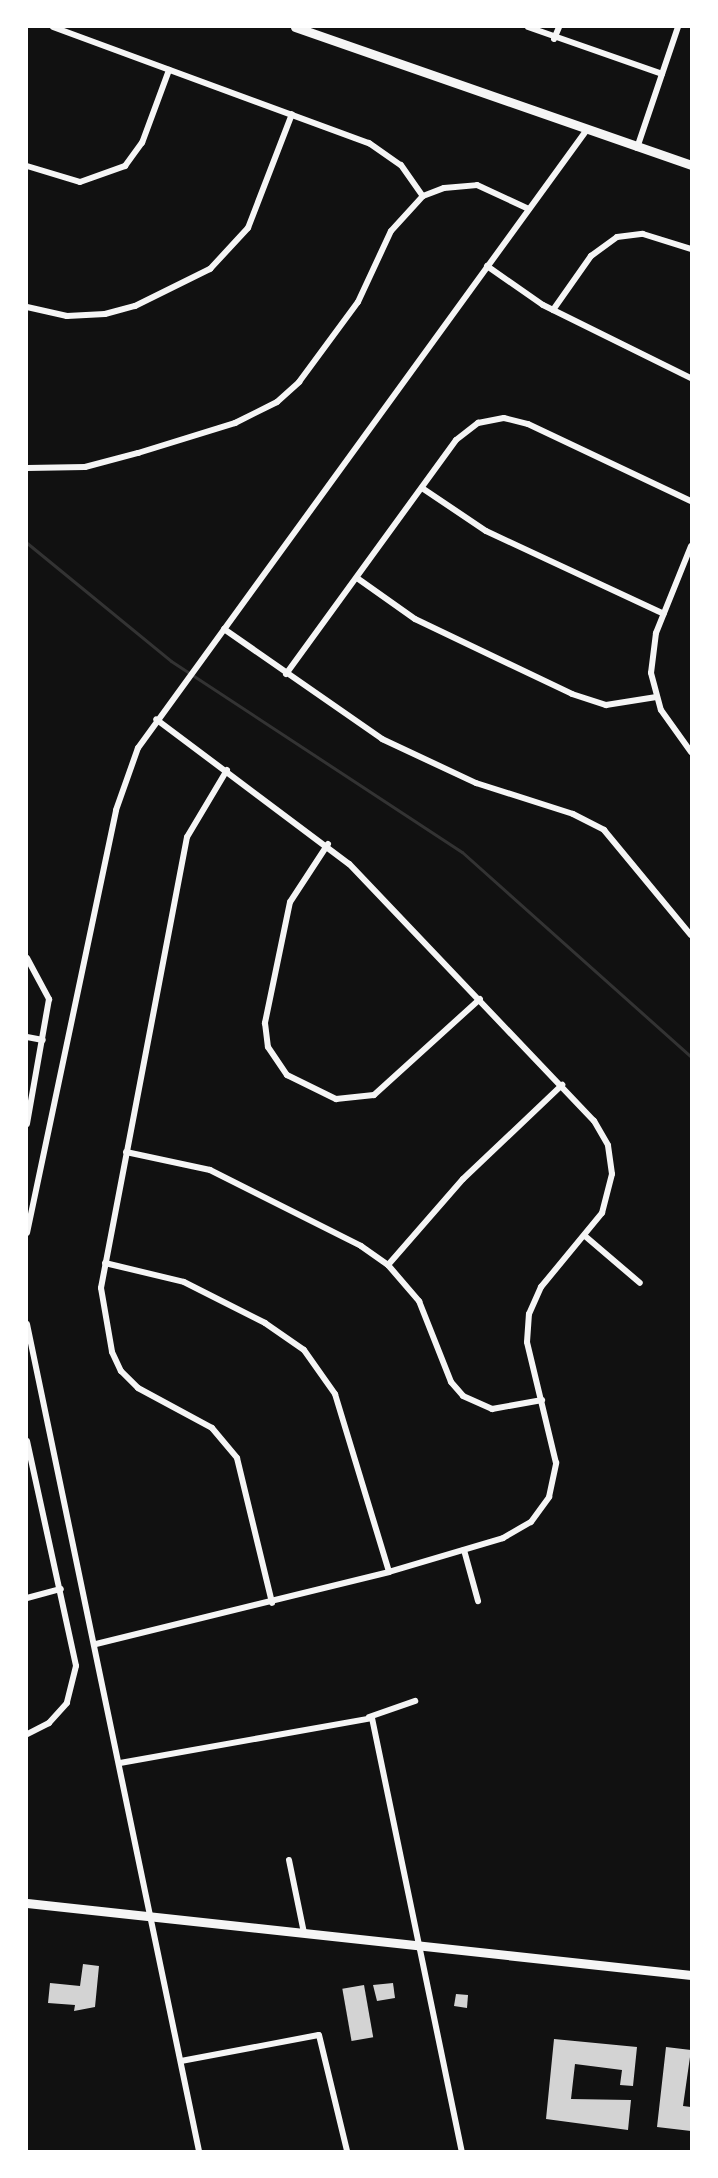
<!DOCTYPE html>
<html>
<head>
<meta charset="utf-8">
<style>
	body { margin:0 }
	#map { position:relative; width:718px; height:2178px; overflow:hidden; background:#111; font-family:"Asap Condensed",sans-serif }
	div>[style] { position:absolute }
	.stream>* { height:3px; margin:-1.5px; padding:0 1.5px; transform-origin:1.5px; border-radius:1.5px; background:#333 }
	.building>* { inset:0; background:#d3d3d3; transform-origin:0 0 }
	.minor>* { height:6px; margin:-3px; padding:0 3px; transform-origin:3px; border-radius:3px; background:#f5f5f5 }
	.secondary>* { height:9px; margin:-4.5px; padding:0 4.5px; transform-origin:4.5px; border-radius:4.5px; background:#f5f5f5 }
	.primary>* { height:9px; margin:-4.5px; padding:0 4.5px; transform-origin:4.5px; border-radius:4.5px; background:#f5f5f5 }
	span { translate:-50% -50%; white-space:nowrap; text-align:center; line-height:1.15; -webkit-text-stroke:6px #fff; paint-order:stroke }
	.frame { position:absolute; inset:0; border:28px solid #fff; pointer-events:none }
</style>
</head>
<body>
<div id="map">
	<div class="stream">
		<div style="left:27px;top:543px;width:186px;rotate:39.3deg"></div>
		<div style="left:171px;top:661px;width:348px;rotate:33.3deg"></div>
		<div style="left:462px;top:852px;width:307px;rotate:41.8deg"></div>
	</div>
	<div class="building">
		<div style="clip-path:polygon(83px 1964px,99px 1966px,95px 2007px,74px 2011px,75px 2005px,48px 2003px,50px 1983px,80px 1986px)"></div>
		<div style="clip-path:polygon(393px 1983px,395px 1998px,377px 2001px,373px 1985px)"></div>
		<div style="left:364px;top:1985px;width:53px;height:22px;rotate:80deg"></div>
		<div style="clip-path:polygon(456px 1994px,468px 1995px,467px 2008px,454px 2006px)"></div>
		<div style="clip-path:polygon(554px 2039px,637px 2047px,633px 2086px,620px 2085px,622px 2070px,575px 2064px,571px 2099px,631px 2100px,628px 2130px,546px 2119px)"></div>
		<div style="clip-path:polygon(666px 2047px,691px 2050px,683px 2106px,691px 2107px,691px 2131px,657px 2127px)"></div>
	</div>
	<div class="minor">
		<div style="left:53px;top:27px;width:337px;rotate:20.2deg"></div>
		<div style="left:369px;top:143px;width:39px;rotate:35deg"></div>
		<div style="left:401px;top:165px;width:38px;rotate:55deg"></div>
		<div style="left:528px;top:27px;width:142px;rotate:19.3deg"></div>
		<div style="left:554px;top:39px;width:13px;rotate:-67deg"></div>
		<div style="left:637px;top:148px;width:128px;rotate:-71.3deg"></div>
		<div style="left:27px;top:166px;width:55px;rotate:16.8deg"></div>
		<div style="left:80px;top:182px;width:48px;rotate:-19.6deg"></div>
		<div style="left:125px;top:166px;width:29px;rotate:-54deg"></div>
		<div style="left:142px;top:143px;width:78px;rotate:-69.7deg"></div>
		<div style="left:487px;top:266px;width:68px;rotate:34.9deg"></div>
		<div style="left:543px;top:305px;width:165px;rotate:26.3deg"></div>
		<div style="left:27px;top:307px;width:41px;rotate:12.7deg"></div>
		<div style="left:67px;top:316px;width:38px;rotate:-3deg"></div>
		<div style="left:105px;top:314px;width:31px;rotate:-15deg"></div>
		<div style="left:135px;top:306px;width:84px;rotate:-26.3deg"></div>
		<div style="left:210px;top:269px;width:56px;rotate:-47.2deg"></div>
		<div style="left:248px;top:228px;width:122px;rotate:-68.9deg"></div>
		<div style="left:553px;top:310px;width:66px;rotate:-54.9deg"></div>
		<div style="left:591px;top:256px;width:32px;rotate:-36deg"></div>
		<div style="left:617px;top:237px;width:26px;rotate:-7deg"></div>
		<div style="left:643px;top:234px;width:50px;rotate:17.4deg"></div>
		<div style="left:27px;top:468px;width:58px;rotate:-1deg"></div>
		<div style="left:85px;top:467px;width:55px;rotate:-14.8deg"></div>
		<div style="left:138px;top:453px;width:102px;rotate:-17.2deg"></div>
		<div style="left:235px;top:423px;width:47px;rotate:-26.6deg"></div>
		<div style="left:277px;top:402px;width:30px;rotate:-42deg"></div>
		<div style="left:299px;top:382px;width:99px;rotate:-53.6deg"></div>
		<div style="left:358px;top:302px;width:78px;rotate:-65.1deg"></div>
		<div style="left:391px;top:231px;width:47px;rotate:-47.6deg"></div>
		<div style="left:423px;top:196px;width:22px;rotate:-21deg"></div>
		<div style="left:444px;top:188px;width:33px;rotate:-5deg"></div>
		<div style="left:477px;top:185px;width:57px;rotate:24.8deg"></div>
		<div style="left:422px;top:488px;width:77px;rotate:33.9deg"></div>
		<div style="left:486px;top:531px;width:196px;rotate:25deg"></div>
		<div style="left:691px;top:546px;width:94px;rotate:111.9deg"></div>
		<div style="left:656px;top:633px;width:40px;rotate:97.1deg"></div>
		<div style="left:651px;top:673px;width:38px;rotate:75deg"></div>
		<div style="left:661px;top:710px;width:52px;rotate:54.5deg"></div>
		<div style="left:357px;top:578px;width:71px;rotate:35.3deg"></div>
		<div style="left:415px;top:619px;width:174px;rotate:25.5deg"></div>
		<div style="left:572px;top:694px;width:36px;rotate:18deg"></div>
		<div style="left:606px;top:705px;width:51px;rotate:-9.1deg"></div>
		<div style="left:224px;top:629px;width:193px;rotate:34.8deg"></div>
		<div style="left:382px;top:739px;width:104px;rotate:25.1deg"></div>
		<div style="left:476px;top:783px;width:102px;rotate:17.7deg"></div>
		<div style="left:573px;top:814px;width:35px;rotate:27deg"></div>
		<div style="left:604px;top:830px;width:136px;rotate:50.4deg"></div>
		<div style="left:286px;top:674px;width:289px;rotate:-54deg"></div>
		<div style="left:456px;top:440px;width:28px;rotate:-38deg"></div>
		<div style="left:478px;top:423px;width:26px;rotate:-11deg"></div>
		<div style="left:504px;top:418px;width:25px;rotate:14deg"></div>
		<div style="left:528px;top:424px;width:180px;rotate:25.3deg"></div>
		<div style="left:227px;top:770px;width:78px;rotate:120.8deg"></div>
		<div style="left:187px;top:837px;width:459px;rotate:100.8deg"></div>
		<div style="left:101px;top:1288px;width:65px;rotate:80.2deg"></div>
		<div style="left:112px;top:1352px;width:21px;rotate:65deg"></div>
		<div style="left:121px;top:1371px;width:24px;rotate:45deg"></div>
		<div style="left:138px;top:1388px;width:84px;rotate:28.4deg"></div>
		<div style="left:212px;top:1428px;width:39px;rotate:50deg"></div>
		<div style="left:237px;top:1458px;width:149px;rotate:76.4deg"></div>
		<div style="left:328px;top:844px;width:69px;rotate:123.2deg"></div>
		<div style="left:290px;top:902px;width:124px;rotate:101.7deg"></div>
		<div style="left:265px;top:1023px;width:24px;rotate:83deg"></div>
		<div style="left:268px;top:1047px;width:34px;rotate:56deg"></div>
		<div style="left:287px;top:1075px;width:55px;rotate:26.1deg"></div>
		<div style="left:336px;top:1099px;width:38px;rotate:-6deg"></div>
		<div style="left:374px;top:1095px;width:143px;rotate:-42.2deg"></div>
		<div style="left:27px;top:958px;width:47px;rotate:61.8deg"></div>
		<div style="left:49px;top:999px;width:127px;rotate:100deg"></div>
		<div style="left:27px;top:1037px;width:16px;rotate:11deg"></div>
		<div style="left:126px;top:1152px;width:86px;rotate:12.1deg"></div>
		<div style="left:210px;top:1170px;width:169px;rotate:26.7deg"></div>
		<div style="left:361px;top:1246px;width:33px;rotate:35deg"></div>
		<div style="left:388px;top:1265px;width:48px;rotate:49.3deg"></div>
		<div style="left:419px;top:1301px;width:87px;rotate:68.4deg"></div>
		<div style="left:451px;top:1382px;width:18px;rotate:49deg"></div>
		<div style="left:463px;top:1396px;width:32px;rotate:24deg"></div>
		<div style="left:492px;top:1409px;width:51px;rotate:-10.2deg"></div>
		<div style="left:27px;top:1233px;width:432px;rotate:-78.1deg"></div>
		<div style="left:116px;top:810px;width:66px;rotate:-70.5deg"></div>
		<div style="left:138px;top:748px;width:762px;rotate:-54.02deg"></div>
		<div style="left:585px;top:1236px;width:72px;rotate:40.5deg"></div>
		<div style="left:105px;top:1263px;width:81px;rotate:13.5deg"></div>
		<div style="left:184px;top:1282px;width:91px;rotate:26.8deg"></div>
		<div style="left:265px;top:1323px;width:47px;rotate:34.7deg"></div>
		<div style="left:304px;top:1350px;width:54px;rotate:54.8deg"></div>
		<div style="left:335px;top:1394px;width:186px;rotate:73.1deg"></div>
		<div style="left:388px;top:1265px;width:114px;rotate:-48.9deg"></div>
		<div style="left:463px;top:1179px;width:137px;rotate:-43.5deg"></div>
		<div style="left:27px;top:1324px;width:845px;rotate:78.25deg"></div>
		<div style="left:27px;top:1441px;width:230px;rotate:77.7deg"></div>
		<div style="left:76px;top:1666px;width:38px;rotate:104deg"></div>
		<div style="left:67px;top:1703px;width:27px;rotate:132deg"></div>
		<div style="left:49px;top:1723px;width:25px;rotate:153deg"></div>
		<div style="left:464px;top:1550px;width:53px;rotate:74.6deg"></div>
		<div style="left:27px;top:1598px;width:35px;rotate:-15deg"></div>
		<div style="left:96px;top:1644px;width:302px;rotate:-13.8deg"></div>
		<div style="left:389px;top:1572px;width:119px;rotate:-16.6deg"></div>
		<div style="left:503px;top:1538px;width:32px;rotate:-30deg"></div>
		<div style="left:531px;top:1522px;width:31px;rotate:-54deg"></div>
		<div style="left:549px;top:1497px;width:35px;rotate:-78deg"></div>
		<div style="left:556px;top:1463px;width:124px;rotate:-103.5deg"></div>
		<div style="left:527px;top:1342px;width:28px;rotate:-86deg"></div>
		<div style="left:529px;top:1314px;width:30px;rotate:-66deg"></div>
		<div style="left:541px;top:1287px;width:96px;rotate:-50.5deg"></div>
		<div style="left:602px;top:1213px;width:40px;rotate:-75.6deg"></div>
		<div style="left:612px;top:1174px;width:29px;rotate:-98deg"></div>
		<div style="left:608px;top:1145px;width:28px;rotate:-120deg"></div>
		<div style="left:594px;top:1121px;width:355px;rotate:-133.6deg"></div>
		<div style="left:349px;top:864px;width:241px;rotate:-143.1deg"></div>
		<div style="left:369px;top:1717px;width:49px;rotate:-19.2deg"></div>
		<div style="left:120px;top:1763px;width:256px;rotate:-10.1deg"></div>
		<div style="left:372px;top:1718px;width:442px;rotate:78.3deg"></div>
		<div style="left:289px;top:1860px;width:75px;rotate:78.4deg"></div>
		<div style="left:181px;top:2061px;width:140px;rotate:-10.7deg"></div>
		<div style="left:319px;top:2035px;width:119px;rotate:76.4deg"></div>
	</div>
	<div class="secondary">
		<div style="left:295px;top:27px;width:419px;rotate:19.2deg"></div>
	</div>
	<div class="primary">
		<div style="left:27px;top:1903px;width:668px;rotate:6.19deg"></div>
	</div>
	<div class="frame"></div>
</div>
</body>
</html>
